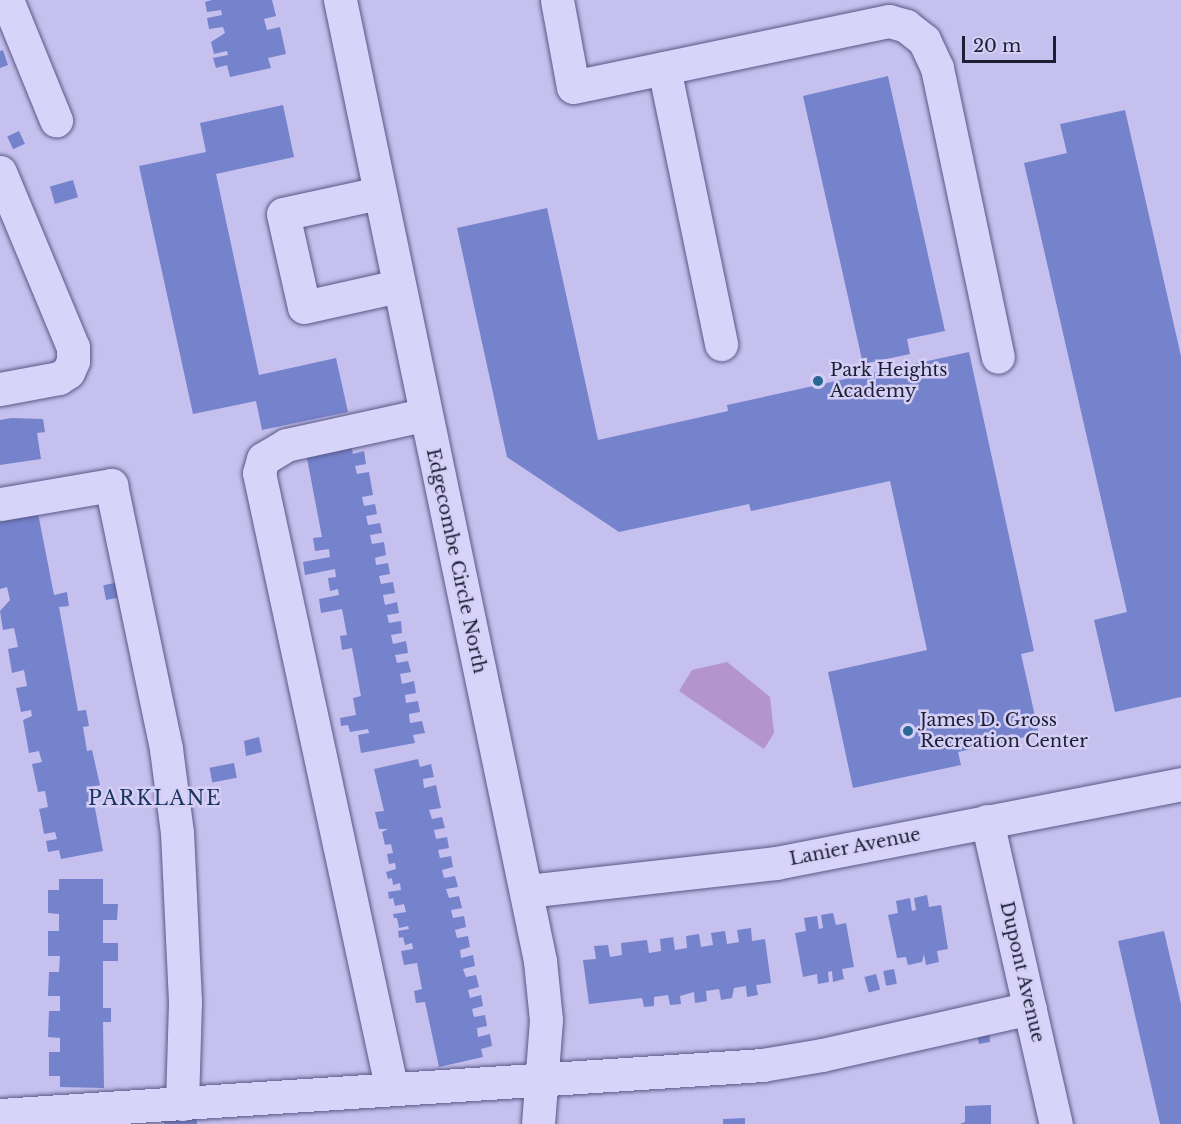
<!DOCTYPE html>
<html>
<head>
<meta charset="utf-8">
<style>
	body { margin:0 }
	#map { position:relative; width:1181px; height:1124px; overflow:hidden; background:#c6c0ee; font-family:"Libre Baskerville",serif }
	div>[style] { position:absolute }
	.green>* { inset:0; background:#b394cc }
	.building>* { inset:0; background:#7582cc; transform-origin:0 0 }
	.roads { filter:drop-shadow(0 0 2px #585987) drop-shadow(0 0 2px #585987) }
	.minor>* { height:33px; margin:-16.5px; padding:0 16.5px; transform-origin:16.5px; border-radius:16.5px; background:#d8d3f9 }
	.dots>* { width:16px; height:16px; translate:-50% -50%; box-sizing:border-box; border:3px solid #d5cff5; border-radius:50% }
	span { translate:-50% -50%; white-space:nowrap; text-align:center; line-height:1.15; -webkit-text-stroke:5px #d5cff5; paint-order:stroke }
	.poi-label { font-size:18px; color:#1c1f36 }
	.left { translate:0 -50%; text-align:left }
	.street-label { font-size:18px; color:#1c1f36 }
	.neighbourhood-label { font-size:20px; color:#1c3563; letter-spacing:1.5px }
	.scale { position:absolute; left:962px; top:36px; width:94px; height:27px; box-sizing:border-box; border:3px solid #1c1f36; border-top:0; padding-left:8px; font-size:18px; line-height:21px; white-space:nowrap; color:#1c1f36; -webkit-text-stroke:4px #d5cff5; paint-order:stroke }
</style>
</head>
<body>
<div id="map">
	<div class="green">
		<div style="clip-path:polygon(727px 662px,770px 697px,774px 733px,764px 749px,679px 691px,692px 670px)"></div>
	</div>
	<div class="building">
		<div style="clip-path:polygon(212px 0,272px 0,276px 16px,264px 19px,267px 30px,280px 27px,286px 54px,268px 58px,271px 68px,230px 77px,227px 65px,216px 68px,213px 58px,228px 55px,227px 51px,214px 54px,211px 42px,225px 33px,223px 27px,209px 29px,207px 18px,222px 15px,221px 10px,207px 12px,205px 2px)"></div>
		<div style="clip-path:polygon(3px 50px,8px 65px,0 68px,0 51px)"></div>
		<div style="clip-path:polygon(888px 76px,945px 331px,907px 339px,910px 354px,863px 364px,803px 96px)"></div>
		<div style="clip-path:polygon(283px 105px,294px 157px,216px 174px,259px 375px,336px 358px,348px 412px,262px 430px,256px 401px,193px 414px,139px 166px,206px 152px,200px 123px)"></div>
		<div style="clip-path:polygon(1125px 110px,1181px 356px,1181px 697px,1115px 712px,1094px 620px,1127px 612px,1024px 163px,1067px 153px,1060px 124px)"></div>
		<div style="left:19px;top:131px;width:14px;height:13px;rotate:65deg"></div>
		<div style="left:73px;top:180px;width:18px;height:24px;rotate:74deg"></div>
		<div style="clip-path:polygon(547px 208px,598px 440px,728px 411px,727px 405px,969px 352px,1034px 651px,1021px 654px,1039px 734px,958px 752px,961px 765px,853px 788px,828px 672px,927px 650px,890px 481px,751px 511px,749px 504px,619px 532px,507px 457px,457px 228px)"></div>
		<div style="clip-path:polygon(11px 418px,43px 419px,45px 432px,37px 433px,41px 459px,0 465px,0 420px)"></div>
		<div style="clip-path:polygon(351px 445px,353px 454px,364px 451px,366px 464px,355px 466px,357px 474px,369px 472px,373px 495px,362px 497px,364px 506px,375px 504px,377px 514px,366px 516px,368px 525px,380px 523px,382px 533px,370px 535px,372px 544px,384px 542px,386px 555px,375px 558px,376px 565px,388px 563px,390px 574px,379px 576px,381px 584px,393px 582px,395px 593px,383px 595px,385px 605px,397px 602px,399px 613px,387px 615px,389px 623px,401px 621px,402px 633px,391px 635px,393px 644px,406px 641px,408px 653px,395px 655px,397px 663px,408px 661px,411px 672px,400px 674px,402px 684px,414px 681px,416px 693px,405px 695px,406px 703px,418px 701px,420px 712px,409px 714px,410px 723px,422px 721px,425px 733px,413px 735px,415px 743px,361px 753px,358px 735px,369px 733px,368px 729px,350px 732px,348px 725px,341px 726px,340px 718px,356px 715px,353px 698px,361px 696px,352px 648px,342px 650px,340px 636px,347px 635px,342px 609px,321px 613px,319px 599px,339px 595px,338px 589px,330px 591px,328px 578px,336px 577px,335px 569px,305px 575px,303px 562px,330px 557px,329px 549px,315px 551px,313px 538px,322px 537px,306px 453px)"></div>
		<div style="clip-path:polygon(37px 508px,54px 595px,67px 592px,69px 606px,59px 607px,78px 711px,86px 710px,89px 726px,83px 727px,87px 751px,92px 750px,100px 785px,91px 787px,103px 851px,61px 859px,59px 850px,48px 852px,46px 841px,57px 839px,55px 832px,44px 834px,41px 818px,39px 809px,48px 807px,45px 791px,38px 792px,32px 764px,42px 762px,40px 755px,39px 751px,29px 753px,23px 720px,32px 716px,31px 710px,21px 712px,16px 688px,27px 686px,24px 670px,12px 673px,8px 649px,18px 647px,14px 628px,3px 630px,0 611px,10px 600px,7px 587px,0 589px,0 516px)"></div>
		<div style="left:115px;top:583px;width:15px;height:12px;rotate:79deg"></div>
		<div style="clip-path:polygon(259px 737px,262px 752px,246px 756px,244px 741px)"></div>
		<div style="clip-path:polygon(418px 759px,420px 767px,431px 764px,434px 777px,423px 779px,424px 788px,436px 785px,441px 808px,429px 810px,432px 819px,442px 817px,445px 828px,434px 830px,436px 839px,447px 837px,449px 848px,438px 850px,440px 858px,451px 856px,453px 867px,442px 870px,444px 878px,455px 876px,458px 887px,446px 889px,449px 898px,459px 896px,462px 908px,451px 910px,453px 918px,464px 916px,466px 927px,455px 930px,457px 938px,468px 936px,470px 947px,460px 950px,461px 958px,473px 955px,475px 966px,463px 969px,466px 977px,476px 975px,479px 987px,468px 990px,470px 998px,481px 995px,483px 1006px,472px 1009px,474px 1017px,485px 1015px,487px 1026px,477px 1028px,478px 1037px,490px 1034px,492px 1046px,481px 1049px,483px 1057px,439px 1067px,425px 1002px,416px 1003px,414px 991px,422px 989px,417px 963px,404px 965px,401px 951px,413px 949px,412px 943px,405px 945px,403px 937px,399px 938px,398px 931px,409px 929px,408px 926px,399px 928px,397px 918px,394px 918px,393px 914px,406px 912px,404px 904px,395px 906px,393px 898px,389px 899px,388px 892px,401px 890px,400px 883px,393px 885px,392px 878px,388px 879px,386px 872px,396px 869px,395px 863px,389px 864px,387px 854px,393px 853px,391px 844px,385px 845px,382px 832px,388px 829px,379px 829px,375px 812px,384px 811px,374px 769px)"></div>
		<div style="left:234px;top:763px;width:15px;height:25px;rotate:79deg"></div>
		<div style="clip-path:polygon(59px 879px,103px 879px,103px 904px,118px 904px,117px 920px,103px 920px,103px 943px,118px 943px,118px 961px,103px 961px,103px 1008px,111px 1008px,111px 1022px,103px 1022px,104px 1088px,60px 1087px,60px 1076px,49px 1076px,49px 1052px,60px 1052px,60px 1038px,48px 1037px,49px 1011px,60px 1011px,60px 996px,48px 996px,49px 972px,59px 972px,60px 956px,48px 956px,48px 931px,59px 931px,59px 914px,48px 913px,48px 890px,59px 890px)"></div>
		<div style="clip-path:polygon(927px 895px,929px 907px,941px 905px,948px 949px,937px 951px,939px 962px,926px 965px,924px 954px,922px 962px,908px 965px,906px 957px,897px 958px,888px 915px,898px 913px,896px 901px,910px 898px,912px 911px,916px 910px,914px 898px)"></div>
		<div style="clip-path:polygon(833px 913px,836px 925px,846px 923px,854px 967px,842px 969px,844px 979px,833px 982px,832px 971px,828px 972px,829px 982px,818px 984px,817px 974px,803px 977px,795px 933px,806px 931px,804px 918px,817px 916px,819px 929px,823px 928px,821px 915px)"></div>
		<div style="clip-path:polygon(751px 928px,752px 941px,765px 939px,771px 983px,756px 985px,758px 995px,747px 997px,746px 986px,734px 988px,732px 998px,721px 1000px,719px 989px,706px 991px,707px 1001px,695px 1003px,694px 992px,680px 996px,681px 1004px,670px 1005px,668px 995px,654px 997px,654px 1006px,644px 1007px,642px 998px,589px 1004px,583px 960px,596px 959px,594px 946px,608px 945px,610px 957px,622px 955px,621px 943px,647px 940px,649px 953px,661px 951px,660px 939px,673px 937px,675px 950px,687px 948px,686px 936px,699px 934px,701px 947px,713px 945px,711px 933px,725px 931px,727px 944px,739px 942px,737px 930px)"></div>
		<div style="clip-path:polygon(1164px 931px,1181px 1004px,1181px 1124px,1160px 1124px,1118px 941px)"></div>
		<div style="left:894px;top:969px;width:15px;height:11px;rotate:79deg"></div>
		<div style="left:876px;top:974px;width:16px;height:12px;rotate:75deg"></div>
		<div style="clip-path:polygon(989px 1031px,990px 1042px,979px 1044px,977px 1034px)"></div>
		<div style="clip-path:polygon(991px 1105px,991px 1124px,960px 1124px,965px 1122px,965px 1106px)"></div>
		<div style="clip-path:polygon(197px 1114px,197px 1124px,164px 1124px,164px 1119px)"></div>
		<div style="clip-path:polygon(745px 1118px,745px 1124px,723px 1124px,723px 1119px)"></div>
	</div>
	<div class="roads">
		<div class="minor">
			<div style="left:7px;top:0;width:130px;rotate:67.8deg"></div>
			<div style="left:340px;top:0;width:982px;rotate:78.24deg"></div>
			<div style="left:540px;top:961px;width:59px;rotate:84.2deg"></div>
			<div style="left:546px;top:1020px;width:104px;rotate:94.4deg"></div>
			<div style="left:557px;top:0;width:88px;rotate:79.6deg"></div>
			<div style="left:573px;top:87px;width:323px;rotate:-11.8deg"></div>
			<div style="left:889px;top:21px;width:18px;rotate:16deg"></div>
			<div style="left:906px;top:26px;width:23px;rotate:38deg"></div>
			<div style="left:924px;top:40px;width:31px;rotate:65deg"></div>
			<div style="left:937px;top:68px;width:295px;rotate:78.1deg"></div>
			<div style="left:664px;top:68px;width:282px;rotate:78.3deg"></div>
			<div style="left:0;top:172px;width:190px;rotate:67.4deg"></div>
			<div style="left:73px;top:347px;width:14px;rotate:90deg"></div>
			<div style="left:73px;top:361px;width:12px;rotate:114deg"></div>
			<div style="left:68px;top:372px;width:11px;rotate:146deg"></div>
			<div style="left:59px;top:378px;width:60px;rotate:169.4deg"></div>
			<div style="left:379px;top:193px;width:98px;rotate:167.7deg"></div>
			<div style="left:283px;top:214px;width:95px;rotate:77.3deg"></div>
			<div style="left:304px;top:307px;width:96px;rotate:-12.6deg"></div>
			<div style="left:0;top:504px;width:113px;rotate:-9.7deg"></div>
			<div style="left:111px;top:485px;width:270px;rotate:78.2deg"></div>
			<div style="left:166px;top:749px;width:84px;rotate:82.5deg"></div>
			<div style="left:177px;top:832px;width:170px;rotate:87.3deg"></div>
			<div style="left:185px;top:1002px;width:102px;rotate:91.7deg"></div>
			<div style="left:987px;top:821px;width:311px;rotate:77.2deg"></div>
			<div style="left:527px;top:891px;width:251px;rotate:-6.4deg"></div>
			<div style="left:776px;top:863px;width:413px;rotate:-11deg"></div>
			<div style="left:391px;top:1086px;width:627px;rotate:-102.15deg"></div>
			<div style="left:259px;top:473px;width:15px;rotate:-74deg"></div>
			<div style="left:263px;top:459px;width:27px;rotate:-31deg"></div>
			<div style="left:286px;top:445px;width:141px;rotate:-12.3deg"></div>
			<div style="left:0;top:1115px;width:764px;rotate:-3.75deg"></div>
			<div style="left:762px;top:1065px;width:61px;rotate:-9.5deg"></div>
			<div style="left:822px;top:1055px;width:213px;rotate:-12.7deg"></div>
		</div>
	</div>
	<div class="dots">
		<div style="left:818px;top:381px;background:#286796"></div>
		<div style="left:908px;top:731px;background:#286796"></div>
	</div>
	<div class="poi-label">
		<span class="left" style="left:830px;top:381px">Park Heights<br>Academy</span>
		<span class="left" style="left:920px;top:731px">James D. Gross<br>Recreation Center</span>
	</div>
	<div class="street-label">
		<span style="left:456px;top:561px;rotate:78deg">Edgecombe Circle North</span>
		<span style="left:855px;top:847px;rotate:-11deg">Lanier Avenue</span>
		<span style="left:1022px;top:972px;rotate:77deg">Dupont Avenue</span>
	</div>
	<div class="neighbourhood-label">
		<span style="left:155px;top:798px">PARKLANE</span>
	</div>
	<div class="scale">20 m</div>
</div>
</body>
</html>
